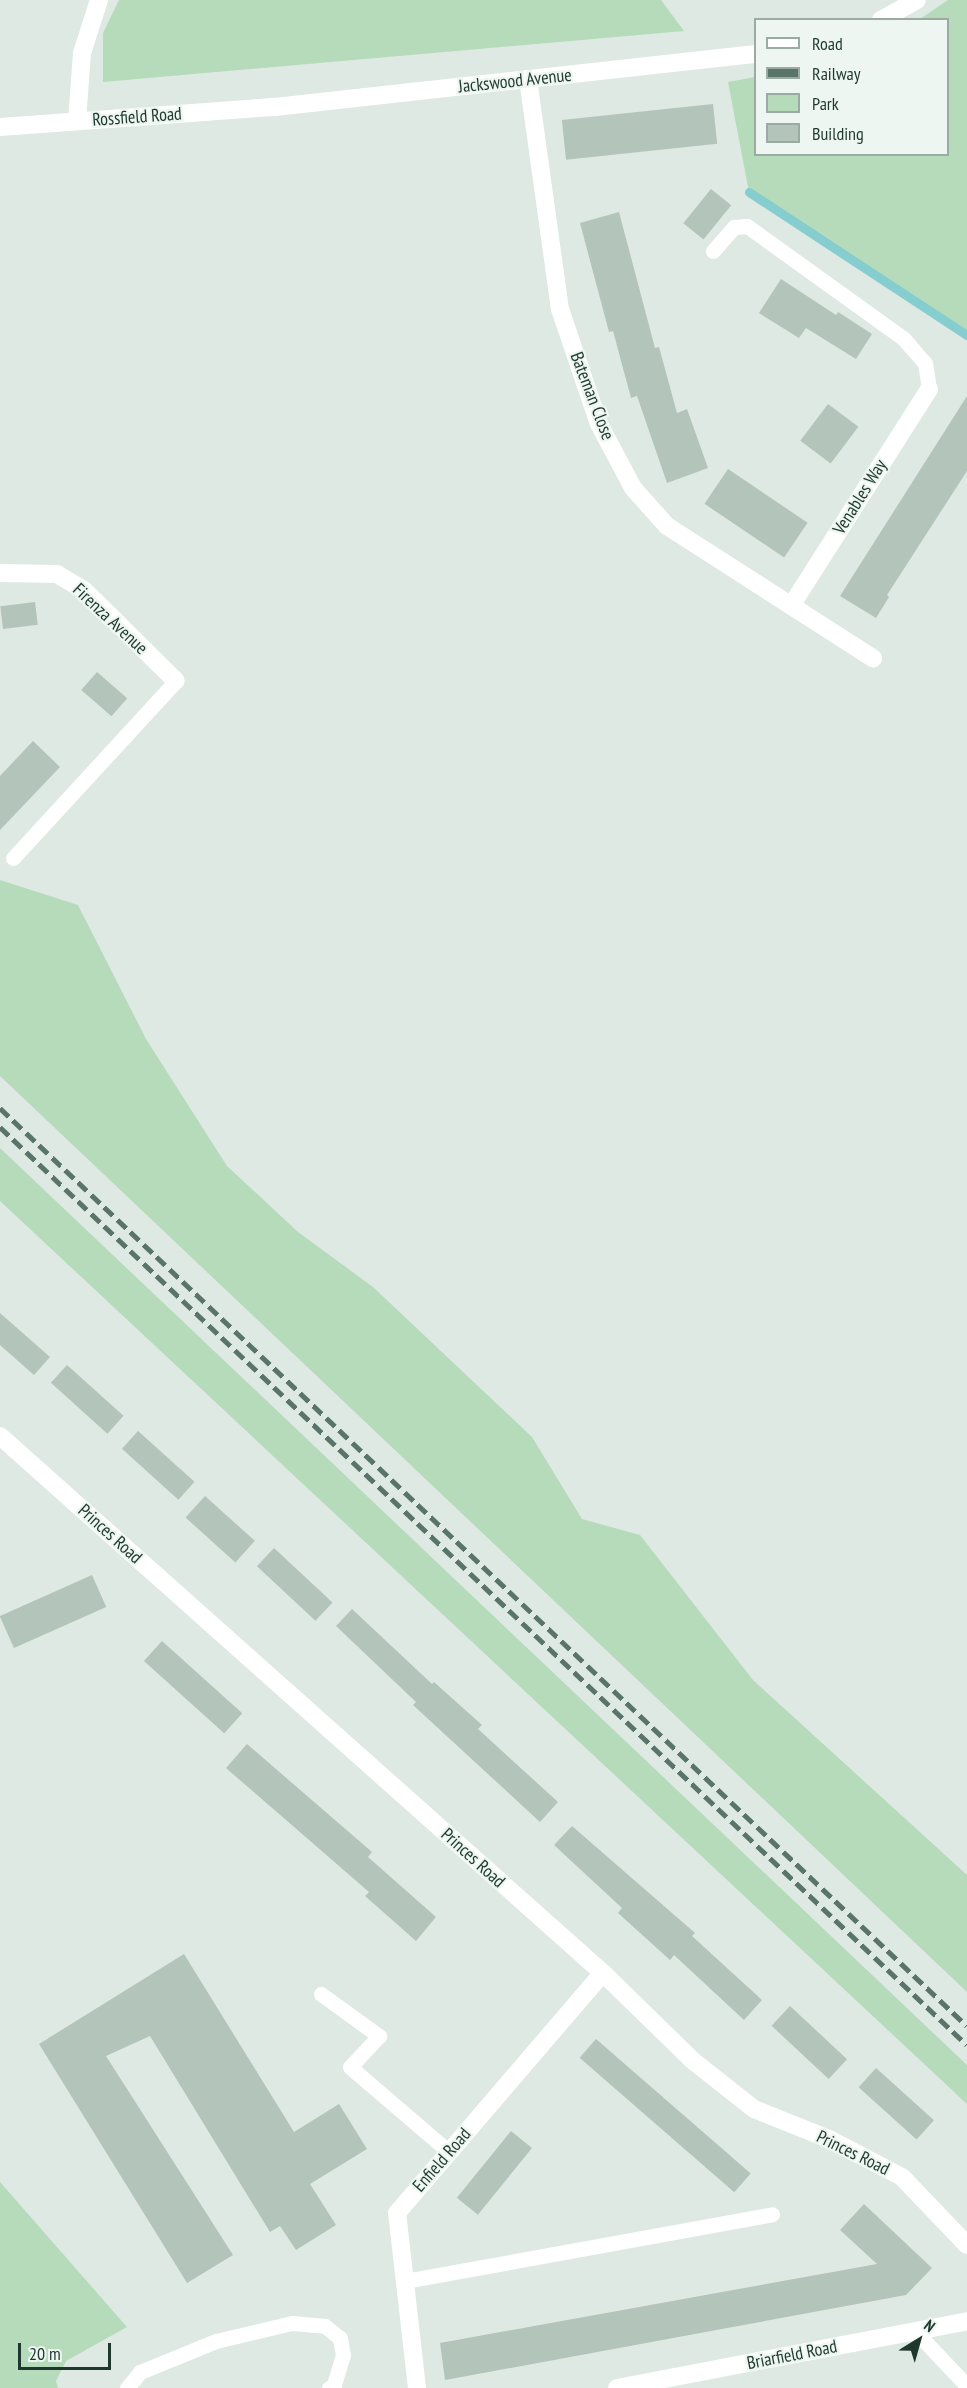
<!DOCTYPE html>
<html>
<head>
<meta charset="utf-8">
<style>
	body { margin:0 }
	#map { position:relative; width:967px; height:2388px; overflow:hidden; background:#dde9e2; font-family:"PT Sans Narrow",sans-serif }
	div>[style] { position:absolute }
	.green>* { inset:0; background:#b6dbbb }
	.stream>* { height:9px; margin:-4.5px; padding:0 4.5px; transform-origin:4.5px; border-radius:4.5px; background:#85cdcf }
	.building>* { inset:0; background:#b3c4bb; transform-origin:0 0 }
	.service>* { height:15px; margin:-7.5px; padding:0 7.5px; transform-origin:7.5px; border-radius:7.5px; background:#fff }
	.minor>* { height:18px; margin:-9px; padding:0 9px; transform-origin:9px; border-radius:9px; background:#fff }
	.rail>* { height:4.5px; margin-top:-2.25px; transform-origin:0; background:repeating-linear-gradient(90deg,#59746a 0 12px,transparent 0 18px) }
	span { translate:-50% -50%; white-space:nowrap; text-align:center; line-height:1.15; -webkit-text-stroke:4.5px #edf6f1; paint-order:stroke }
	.street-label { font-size:18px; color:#1f382e }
	.legend { position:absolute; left:754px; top:18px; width:195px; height:138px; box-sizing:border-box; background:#edf6f1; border:2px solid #9baaa3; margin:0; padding:8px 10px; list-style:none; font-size:18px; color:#1f382e }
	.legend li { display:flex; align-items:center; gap:12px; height:30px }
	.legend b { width:30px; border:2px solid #9baaa3 }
	.north { position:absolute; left:889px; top:2310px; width:60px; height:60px; -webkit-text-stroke:4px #edf6f1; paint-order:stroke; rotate:37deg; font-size:16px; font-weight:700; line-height:24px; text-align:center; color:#1f382e }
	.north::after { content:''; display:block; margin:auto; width:21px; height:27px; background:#1f382e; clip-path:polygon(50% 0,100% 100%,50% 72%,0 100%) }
	.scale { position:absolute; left:18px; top:2343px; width:93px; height:27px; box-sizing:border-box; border:3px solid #1f382e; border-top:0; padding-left:8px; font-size:18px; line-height:21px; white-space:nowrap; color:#1f382e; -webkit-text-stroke:4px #edf6f1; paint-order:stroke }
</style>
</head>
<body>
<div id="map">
	<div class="green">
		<div style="clip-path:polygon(119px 0,661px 0,684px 31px,103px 82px,103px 33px)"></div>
		<div style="clip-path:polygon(948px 0,967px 0,967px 335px,749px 192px,728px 82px,755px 77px,756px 154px,948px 154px,948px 20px,920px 19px)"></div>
		<div style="clip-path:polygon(0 880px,78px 905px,146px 1039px,227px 1166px,298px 1232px,373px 1287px,532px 1437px,582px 1519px,640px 1535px,753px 1680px,967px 1875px,967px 1992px,0 1076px)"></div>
		<div style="clip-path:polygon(0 1148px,967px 2065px,967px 2104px,0 1201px)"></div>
		<div style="clip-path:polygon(0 2182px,127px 2327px,66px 2361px,56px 2381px,58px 2388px,0 2388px)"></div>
	</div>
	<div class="stream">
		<div style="left:749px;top:192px;width:261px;rotate:33.3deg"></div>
	</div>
	<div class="building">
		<div style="left:713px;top:104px;width:40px;height:152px;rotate:84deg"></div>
		<div style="left:711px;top:189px;width:26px;height:44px;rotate:39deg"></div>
		<div style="clip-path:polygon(619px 212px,655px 348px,659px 347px,677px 413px,687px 409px,708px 468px,667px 483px,637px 396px,631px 398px,613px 331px,609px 332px,580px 223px)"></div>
		<div style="clip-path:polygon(781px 279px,836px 315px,838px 312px,872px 334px,856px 359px,806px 328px,799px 338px,759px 313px)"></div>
		<div style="clip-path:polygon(967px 396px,967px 471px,887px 595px,889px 597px,876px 618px,840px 596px)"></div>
		<div style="left:828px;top:404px;width:38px;height:46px;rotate:37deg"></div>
		<div style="left:728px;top:469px;width:96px;height:42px;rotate:34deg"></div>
		<div style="left:35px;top:602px;width:23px;height:35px;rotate:83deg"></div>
		<div style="left:97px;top:672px;width:40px;height:24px;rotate:41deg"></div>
		<div style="clip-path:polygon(33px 741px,60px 767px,0 830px,0 776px)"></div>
		<div style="clip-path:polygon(0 1313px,50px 1357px,34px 1375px,0 1345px)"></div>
		<div style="left:67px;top:1365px;width:76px;height:24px;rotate:42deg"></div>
		<div style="left:138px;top:1431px;width:76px;height:24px;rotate:42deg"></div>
		<div style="left:205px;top:1496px;width:67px;height:29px;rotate:42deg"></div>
		<div style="left:274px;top:1548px;width:80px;height:25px;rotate:43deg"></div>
		<div style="left:92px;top:1575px;width:35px;height:101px;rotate:66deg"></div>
		<div style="clip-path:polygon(352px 1609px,432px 1684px,434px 1682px,482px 1725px,478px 1729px,558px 1802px,540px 1822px,413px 1705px,416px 1702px,336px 1626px)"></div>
		<div style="left:162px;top:1641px;width:108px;height:27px;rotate:42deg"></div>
		<div style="clip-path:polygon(247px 1744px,372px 1852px,368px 1857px,436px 1917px,416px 1941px,365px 1896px,369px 1892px,226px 1768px)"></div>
		<div style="clip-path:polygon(572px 1826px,695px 1933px,692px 1936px,762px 2000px,744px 2020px,674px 1955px,670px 1960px,618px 1913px,622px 1908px,554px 1845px)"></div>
		<div style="clip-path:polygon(184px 1954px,294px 2132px,339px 2104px,367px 2149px,310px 2184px,336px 2225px,296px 2250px,280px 2226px,270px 2232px,150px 2036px,106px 2056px,233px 2255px,187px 2283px,39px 2044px)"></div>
		<div style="left:790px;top:2006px;width:78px;height:27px;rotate:43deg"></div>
		<div style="left:596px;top:2039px;width:205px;height:25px;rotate:41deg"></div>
		<div style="left:876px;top:2068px;width:78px;height:26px;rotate:42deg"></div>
		<div style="left:511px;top:2131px;width:27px;height:86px;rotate:39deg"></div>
		<div style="clip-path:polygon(864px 2204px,932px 2268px,906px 2295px,445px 2380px,440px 2343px,877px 2264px,840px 2230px)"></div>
	</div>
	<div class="service">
		<div style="left:713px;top:251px;width:32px;rotate:-49deg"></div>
		<div style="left:734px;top:227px;width:13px;rotate:-4deg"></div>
		<div style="left:747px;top:226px;width:192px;rotate:35.7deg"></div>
		<div style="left:903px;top:338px;width:33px;rotate:49deg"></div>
		<div style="left:925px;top:363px;width:26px;rotate:81deg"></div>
		<div style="left:13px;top:858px;width:241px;rotate:-47.4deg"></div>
		<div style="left:321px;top:1994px;width:72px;rotate:35.9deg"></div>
		<div style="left:379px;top:2036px;width:42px;rotate:133.1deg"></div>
		<div style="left:350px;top:2067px;width:130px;rotate:40.6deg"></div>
		<div style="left:405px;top:2281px;width:373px;rotate:-10.3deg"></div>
		<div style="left:916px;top:2332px;width:74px;rotate:46.6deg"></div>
		<div style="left:127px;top:2388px;width:21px;rotate:-51deg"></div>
		<div style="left:140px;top:2372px;width:82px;rotate:-22.2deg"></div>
		<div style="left:216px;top:2341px;width:78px;rotate:-13.3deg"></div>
		<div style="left:292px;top:2323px;width:33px;rotate:5deg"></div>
		<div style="left:325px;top:2326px;width:19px;rotate:39deg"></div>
		<div style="left:340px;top:2338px;width:17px;rotate:80deg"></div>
		<div style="left:343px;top:2355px;width:31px;rotate:107deg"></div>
		<div style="left:334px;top:2385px;width:6px;rotate:149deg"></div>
	</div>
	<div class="minor">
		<div style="left:881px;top:20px;width:41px;rotate:-29.1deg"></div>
		<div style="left:528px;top:79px;width:232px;rotate:82.1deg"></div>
		<div style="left:560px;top:309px;width:121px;rotate:71.3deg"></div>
		<div style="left:599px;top:424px;width:72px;rotate:62deg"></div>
		<div style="left:633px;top:488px;width:51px;rotate:48.2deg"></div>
		<div style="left:667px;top:526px;width:245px;rotate:32.7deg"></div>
		<div style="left:77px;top:121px;width:68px;rotate:-85.8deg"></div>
		<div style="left:82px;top:53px;width:56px;rotate:-72.2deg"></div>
		<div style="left:0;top:127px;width:276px;rotate:-4.2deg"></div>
		<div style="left:275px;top:107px;width:484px;rotate:-6.3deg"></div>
		<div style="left:0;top:573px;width:57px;rotate:1deg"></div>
		<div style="left:57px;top:574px;width:31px;rotate:31deg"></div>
		<div style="left:84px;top:590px;width:129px;rotate:44.7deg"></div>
		<div style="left:791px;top:606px;width:257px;rotate:-57.5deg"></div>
		<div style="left:0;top:1436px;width:807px;rotate:41.69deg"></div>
		<div style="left:603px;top:1973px;width:124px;rotate:44.3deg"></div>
		<div style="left:692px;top:2060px;width:79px;rotate:38.3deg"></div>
		<div style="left:754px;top:2109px;width:81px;rotate:21.8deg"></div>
		<div style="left:829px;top:2139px;width:82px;rotate:27.5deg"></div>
		<div style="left:902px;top:2177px;width:94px;rotate:46.3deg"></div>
		<div style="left:417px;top:2388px;width:176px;rotate:-96.5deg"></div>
		<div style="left:397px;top:2213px;width:316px;rotate:-49.4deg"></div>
		<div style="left:617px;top:2388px;width:356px;rotate:-10.8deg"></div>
	</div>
	<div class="rail">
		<div style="left:0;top:1108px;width:1333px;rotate:43.51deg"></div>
		<div style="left:0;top:1127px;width:1333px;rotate:43.51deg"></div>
	</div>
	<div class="street-label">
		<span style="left:515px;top:81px;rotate:-6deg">Jackswood Avenue</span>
		<span style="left:137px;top:117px;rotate:-4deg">Rossfield Road</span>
		<span style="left:592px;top:396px;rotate:69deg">Bateman Close</span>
		<span style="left:860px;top:497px;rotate:-58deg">Venables Way</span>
		<span style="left:110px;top:619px;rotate:43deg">Firenza Avenue</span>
		<span style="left:110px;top:1534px;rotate:42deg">Princes Road</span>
		<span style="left:473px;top:1858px;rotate:42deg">Princes Road</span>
		<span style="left:853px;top:2153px;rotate:26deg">Princes Road</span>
		<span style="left:442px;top:2160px;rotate:-49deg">Enfield Road</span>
		<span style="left:792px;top:2355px;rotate:-11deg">Briarfield Road</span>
	</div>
	<ul class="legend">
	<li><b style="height:8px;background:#fff"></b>Road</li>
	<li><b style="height:8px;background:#59746a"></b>Railway</li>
	<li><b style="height:16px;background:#b6dbbb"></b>Park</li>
	<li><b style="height:16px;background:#b3c4bb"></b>Building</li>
	</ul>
	<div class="north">N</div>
	<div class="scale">20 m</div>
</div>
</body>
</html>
